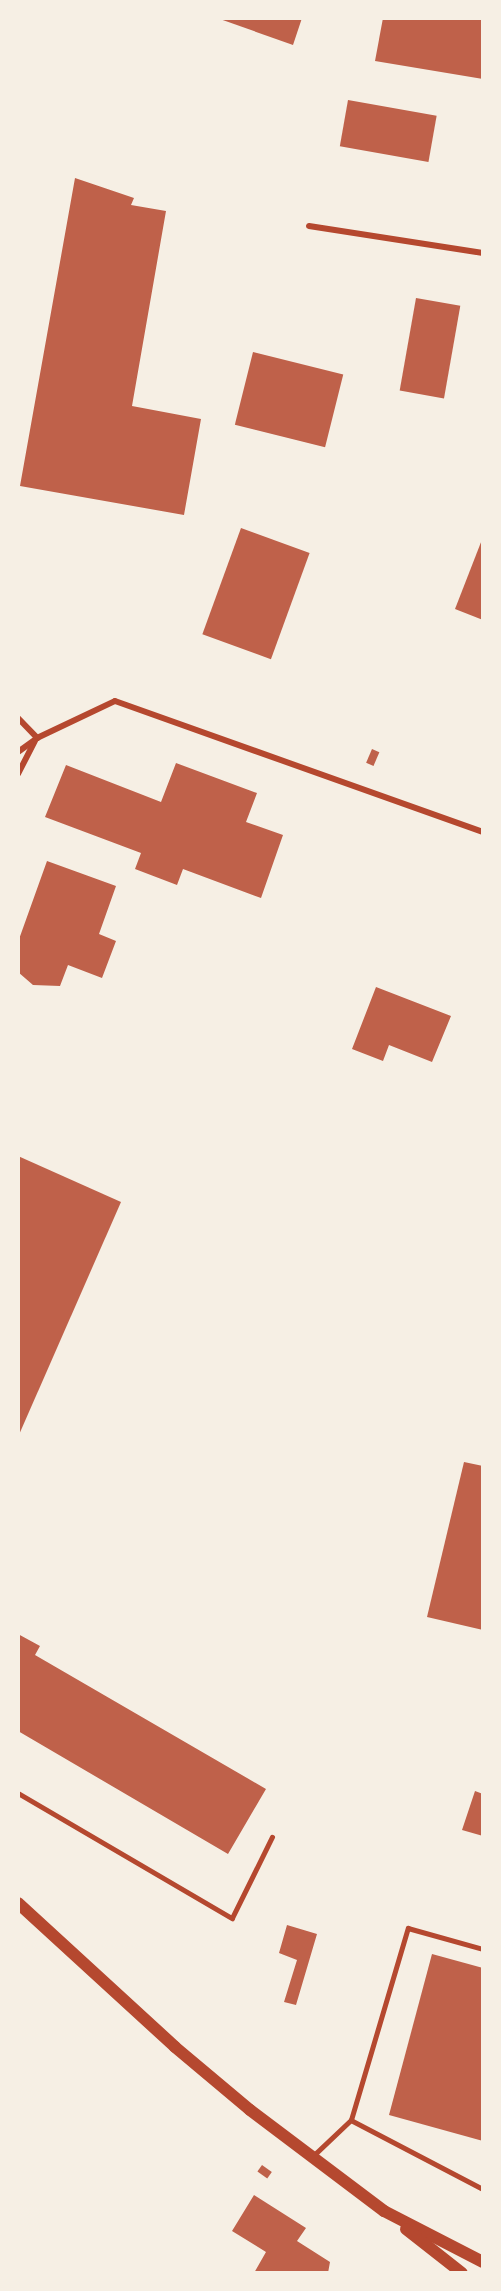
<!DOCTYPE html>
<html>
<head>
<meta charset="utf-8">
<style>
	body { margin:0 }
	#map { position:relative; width:501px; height:2291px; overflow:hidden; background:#f6efe4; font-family:"Work Sans",sans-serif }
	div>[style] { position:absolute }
	.building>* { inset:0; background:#bf614a; transform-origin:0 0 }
	.service>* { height:4.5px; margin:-2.25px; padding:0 2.25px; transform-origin:2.25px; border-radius:2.25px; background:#b5482f }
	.minor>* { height:6px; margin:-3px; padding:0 3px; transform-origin:3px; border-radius:3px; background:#b5482f }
	.secondary>* { height:12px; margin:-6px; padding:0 6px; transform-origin:6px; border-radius:6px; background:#b5482f }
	span { translate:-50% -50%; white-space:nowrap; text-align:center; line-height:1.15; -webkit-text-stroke:4.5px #f6efe4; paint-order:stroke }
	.frame { position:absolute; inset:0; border:20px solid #f6efe4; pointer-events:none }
</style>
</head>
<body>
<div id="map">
	<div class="building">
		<div style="clip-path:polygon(217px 18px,302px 18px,293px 45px)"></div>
		<div style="clip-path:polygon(383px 18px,483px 18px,483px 79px,375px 61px)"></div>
		<div style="left:348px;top:100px;width:90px;height:47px;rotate:10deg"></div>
		<div style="clip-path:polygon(75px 178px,134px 198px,131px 205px,166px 211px,132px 406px,201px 419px,184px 515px,20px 486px)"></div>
		<div style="left:416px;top:298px;width:45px;height:94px;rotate:10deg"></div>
		<div style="left:253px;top:352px;width:93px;height:75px;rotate:14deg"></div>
		<div style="left:241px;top:528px;width:73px;height:113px;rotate:20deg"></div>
		<div style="clip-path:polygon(483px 537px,483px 620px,455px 609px)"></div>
		<div style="left:372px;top:749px;width:8px;height:15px;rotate:23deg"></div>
		<div style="clip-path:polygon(176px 763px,257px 793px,246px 822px,283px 835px,261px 898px,183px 869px,177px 885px,135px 869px,141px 853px,45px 817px,66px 765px,161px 802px)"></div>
		<div style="clip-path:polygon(47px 861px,116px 886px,99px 934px,116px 941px,102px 978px,68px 965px,60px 986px,33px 985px,18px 972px,18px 942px)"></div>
		<div style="clip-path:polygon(376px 987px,451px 1016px,432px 1062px,389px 1045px,383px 1061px,352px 1049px)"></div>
		<div style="clip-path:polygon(18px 1156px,121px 1202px,18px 1437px)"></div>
		<div style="clip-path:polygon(464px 1462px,483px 1466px,483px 1630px,427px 1617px)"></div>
		<div style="clip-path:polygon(18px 1634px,40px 1646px,35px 1655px,266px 1789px,228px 1854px,18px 1731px)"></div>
		<div style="clip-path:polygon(475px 1791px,483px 1794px,483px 1836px,462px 1830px)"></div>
		<div style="clip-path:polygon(287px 1925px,317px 1934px,296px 2005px,284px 2002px,297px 1960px,279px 1953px)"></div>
		<div style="clip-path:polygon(432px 1954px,483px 1968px,483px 2141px,389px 2115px)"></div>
		<div style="left:262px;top:2165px;width:12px;height:8px;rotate:35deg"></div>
		<div style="clip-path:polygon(254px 2195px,306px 2228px,297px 2241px,330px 2262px,328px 2273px,254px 2273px,266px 2252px,232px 2231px)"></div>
	</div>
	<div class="service">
		<div style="left:18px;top:1793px;width:248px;rotate:30.3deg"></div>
		<div style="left:232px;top:1918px;width:90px;rotate:-63.7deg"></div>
		<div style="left:351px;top:2120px;width:200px;rotate:-73.5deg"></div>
		<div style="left:408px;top:1928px;width:78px;rotate:15.6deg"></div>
		<div style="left:313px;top:2156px;width:52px;rotate:-43.5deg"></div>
		<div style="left:351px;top:2120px;width:149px;rotate:27.6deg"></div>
	</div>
	<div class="minor">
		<div style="left:309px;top:226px;width:176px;rotate:8.8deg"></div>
		<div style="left:18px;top:718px;width:28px;rotate:46deg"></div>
		<div style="left:18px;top:752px;width:24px;rotate:-36deg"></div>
		<div style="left:37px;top:738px;width:86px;rotate:-25.4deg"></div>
		<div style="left:115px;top:701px;width:391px;rotate:19.6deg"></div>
		<div style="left:18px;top:774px;width:37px;rotate:-63deg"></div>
	</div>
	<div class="secondary">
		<div style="left:18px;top:1903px;width:213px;rotate:42.5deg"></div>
		<div style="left:175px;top:2047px;width:98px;rotate:40deg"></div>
		<div style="left:250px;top:2110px;width:168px;rotate:37deg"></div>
		<div style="left:384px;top:2211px;width:111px;rotate:27.3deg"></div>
		<div style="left:406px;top:2229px;width:71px;rotate:38.2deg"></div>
	</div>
	<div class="frame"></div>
</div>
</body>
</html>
